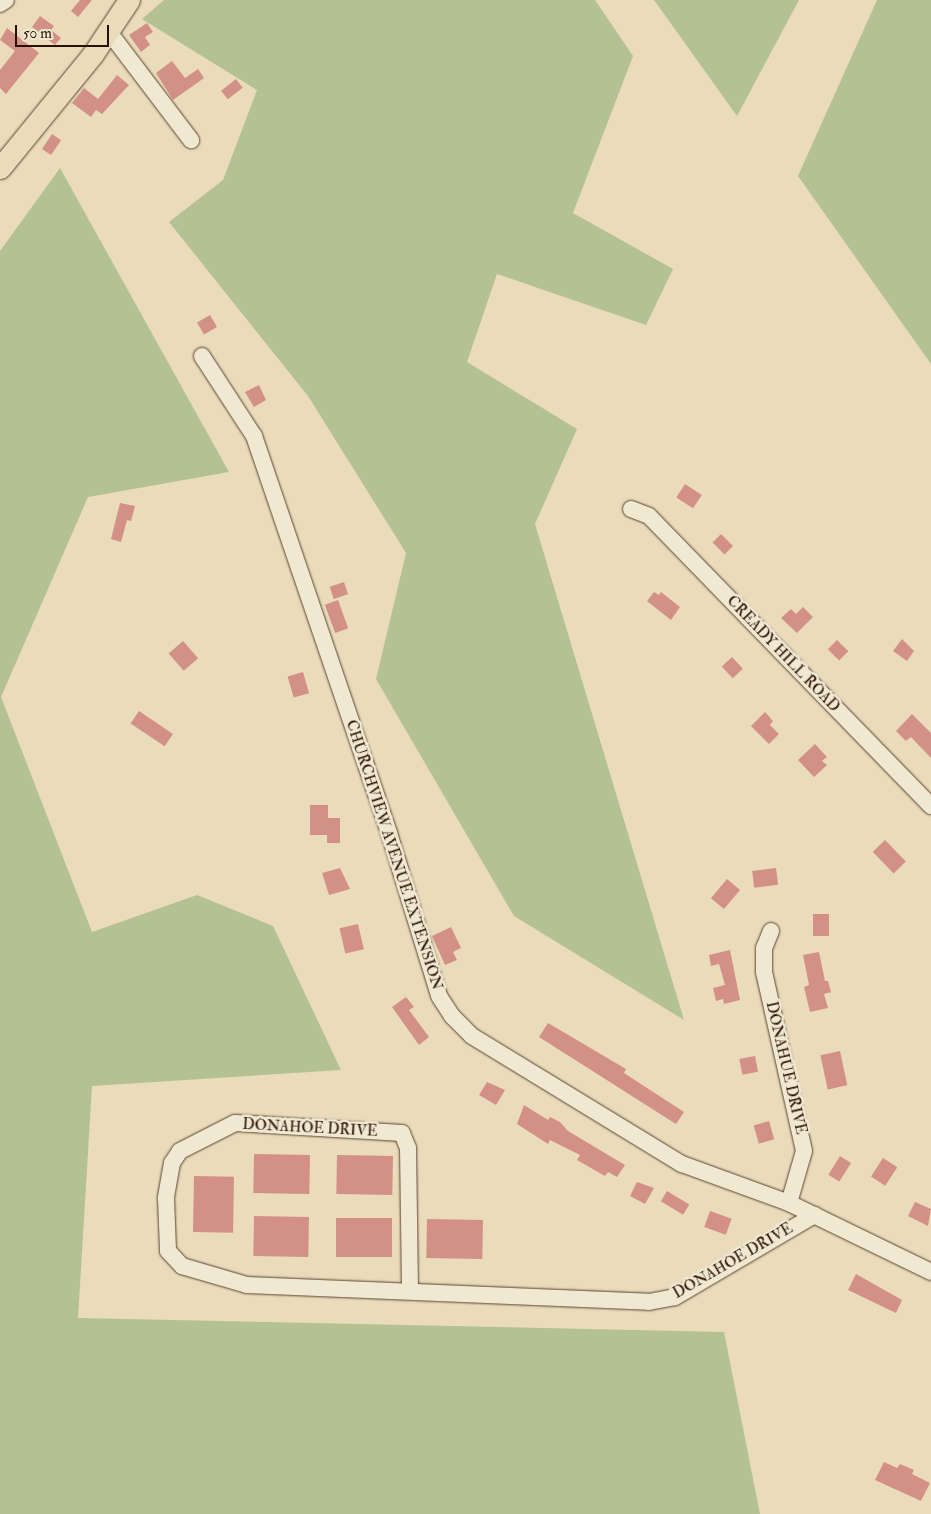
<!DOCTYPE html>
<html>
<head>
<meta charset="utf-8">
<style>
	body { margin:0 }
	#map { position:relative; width:931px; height:1514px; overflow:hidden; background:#eadbba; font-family:"IM FELL Double Pica",serif }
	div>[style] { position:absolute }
	.green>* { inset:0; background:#b4c192 }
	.building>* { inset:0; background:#d39086; transform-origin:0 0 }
	.roads { filter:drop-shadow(0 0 1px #584430) drop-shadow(0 0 1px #584430) }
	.minor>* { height:16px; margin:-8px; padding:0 8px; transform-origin:8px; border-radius:8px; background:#f1e8d2 }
	.major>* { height:21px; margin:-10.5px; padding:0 10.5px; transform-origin:10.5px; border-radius:10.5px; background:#eadbba }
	span { translate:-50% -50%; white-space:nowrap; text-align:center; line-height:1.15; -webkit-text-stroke:5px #f1e8d2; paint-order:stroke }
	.street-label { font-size:15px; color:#281102 }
	.scale { position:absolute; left:15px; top:25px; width:94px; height:22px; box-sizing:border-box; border:2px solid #281102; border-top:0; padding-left:6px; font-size:15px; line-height:18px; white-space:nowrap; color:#281102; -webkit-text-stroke:4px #f1e8d2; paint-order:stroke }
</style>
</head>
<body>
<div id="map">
	<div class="green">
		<div style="clip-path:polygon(164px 0,595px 0,633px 56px,573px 213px,673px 269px,646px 325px,497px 274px,467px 362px,577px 429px,535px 524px,684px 1020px,514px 916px,376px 679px,406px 553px,308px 396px,169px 222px,223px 180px,257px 90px,142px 19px)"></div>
		<div style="clip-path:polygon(654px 0,799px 0,737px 116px)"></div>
		<div style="clip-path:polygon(877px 0,931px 0,931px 364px,798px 176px)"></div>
		<div style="clip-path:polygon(60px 168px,229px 472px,88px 497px,1px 697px,92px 932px,197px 895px,273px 926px,341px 1070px,92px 1086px,78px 1318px,724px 1332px,760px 1514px,0 1514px,0 251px)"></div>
	</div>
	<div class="building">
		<div style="clip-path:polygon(80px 0,92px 0,78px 17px,71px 11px)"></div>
		<div style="clip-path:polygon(40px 16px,54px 26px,51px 30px,61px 38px,55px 45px,32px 27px)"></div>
		<div style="clip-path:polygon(147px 23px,153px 32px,145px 37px,150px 45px,141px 52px,129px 35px)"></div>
		<div style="clip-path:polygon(7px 28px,39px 53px,6px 94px,0 88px,0 70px,15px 51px,0 40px)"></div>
		<div style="clip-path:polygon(172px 61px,185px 78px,198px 69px,204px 78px,173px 100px,156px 73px)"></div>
		<div style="clip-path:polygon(117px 75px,129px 85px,102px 114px,96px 110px,91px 117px,72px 103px,84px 88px,98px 99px)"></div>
		<div style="left:236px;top:79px;width:11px;height:19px;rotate:52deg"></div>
		<div style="left:52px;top:134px;width:11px;height:18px;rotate:34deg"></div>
		<div style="left:210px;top:315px;width:14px;height:15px;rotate:60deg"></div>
		<div style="clip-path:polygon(259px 385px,266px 400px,254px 407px,245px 392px)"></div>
		<div style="left:685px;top:484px;width:20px;height:16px;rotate:33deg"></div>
		<div style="clip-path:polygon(120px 503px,135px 506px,131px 521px,127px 520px,121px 542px,111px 539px)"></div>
		<div style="left:721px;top:534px;width:17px;height:12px;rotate:45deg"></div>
		<div style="left:344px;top:582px;width:13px;height:15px;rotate:72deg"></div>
		<div style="clip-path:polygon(654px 592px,659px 595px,661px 592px,680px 607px,671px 620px,647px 601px)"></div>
		<div style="left:338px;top:600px;width:30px;height:14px;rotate:70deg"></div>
		<div style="clip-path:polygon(803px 607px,813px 617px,797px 633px,781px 618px,791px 609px,796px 614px)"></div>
		<div style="clip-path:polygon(902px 639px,914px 651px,907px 661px,893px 651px)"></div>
		<div style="left:837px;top:640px;width:16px;height:13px;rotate:45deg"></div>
		<div style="left:183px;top:641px;width:23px;height:19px;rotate:49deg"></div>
		<div style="left:732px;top:657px;width:16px;height:14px;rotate:47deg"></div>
		<div style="left:303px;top:672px;width:22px;height:16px;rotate:74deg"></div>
		<div style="left:139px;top:711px;width:41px;height:15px;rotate:34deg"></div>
		<div style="clip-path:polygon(765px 712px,773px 721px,770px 725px,779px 734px,769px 744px,751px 726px)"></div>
		<div style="clip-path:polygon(912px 714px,931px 733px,931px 758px,911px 737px,906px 741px,896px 731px)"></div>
		<div style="clip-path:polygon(815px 744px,827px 757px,822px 761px,827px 765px,814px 777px,798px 760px)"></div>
		<div style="clip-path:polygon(310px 805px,328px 805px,328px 818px,340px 818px,340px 843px,327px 843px,327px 835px,310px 835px)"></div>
		<div style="left:885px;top:840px;width:30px;height:17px;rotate:46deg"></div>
		<div style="clip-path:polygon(340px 868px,350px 889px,329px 895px,322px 873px)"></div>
		<div style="left:776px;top:868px;width:17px;height:24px;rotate:83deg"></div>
		<div style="left:727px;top:879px;width:17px;height:25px;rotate:40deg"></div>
		<div style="left:813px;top:914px;width:16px;height:22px"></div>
		<div style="left:358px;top:924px;width:26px;height:19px;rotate:77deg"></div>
		<div style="clip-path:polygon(451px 927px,461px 948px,453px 952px,457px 960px,445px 965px,432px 936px)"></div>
		<div style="clip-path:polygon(730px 950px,740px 1000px,724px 1004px,723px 999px,716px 1001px,713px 988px,725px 985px,719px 964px,711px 966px,709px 955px)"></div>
		<div style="clip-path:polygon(819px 952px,825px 981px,828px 981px,831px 992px,824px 994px,828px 1008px,810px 1012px,804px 987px,809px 985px,803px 955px)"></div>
		<div style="clip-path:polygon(406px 997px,414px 1007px,409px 1010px,429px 1037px,419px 1045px,392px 1007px)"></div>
		<div style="clip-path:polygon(548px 1023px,626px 1069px,624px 1073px,684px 1112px,676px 1124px,539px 1037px)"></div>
		<div style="left:840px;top:1051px;width:35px;height:20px;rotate:78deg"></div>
		<div style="left:755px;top:1056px;width:16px;height:16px;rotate:79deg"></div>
		<div style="clip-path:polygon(487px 1082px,505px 1090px,496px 1105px,479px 1095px)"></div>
		<div style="clip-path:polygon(524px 1105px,548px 1120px,550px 1117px,560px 1122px,568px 1131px,625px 1165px,617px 1177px,608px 1172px,605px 1176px,577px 1160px,580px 1155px,550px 1140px,548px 1144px,517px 1124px)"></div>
		<div style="left:769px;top:1121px;width:19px;height:16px;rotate:74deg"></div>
		<div style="left:254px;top:1154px;width:56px;height:39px;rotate:1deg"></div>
		<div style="left:337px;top:1155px;width:56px;height:39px;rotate:1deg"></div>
		<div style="left:840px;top:1156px;width:13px;height:22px;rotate:32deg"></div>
		<div style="left:883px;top:1158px;width:17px;height:22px;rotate:33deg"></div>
		<div style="left:194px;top:1176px;width:40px;height:56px;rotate:1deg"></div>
		<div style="clip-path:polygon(637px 1182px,654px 1188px,645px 1204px,630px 1196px)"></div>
		<div style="left:667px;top:1191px;width:26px;height:12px;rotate:31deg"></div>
		<div style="clip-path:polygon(915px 1202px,931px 1209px,928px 1226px,908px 1216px)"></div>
		<div style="left:710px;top:1211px;width:23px;height:17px;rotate:20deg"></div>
		<div style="left:254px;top:1216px;width:55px;height:40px;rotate:1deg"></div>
		<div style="left:336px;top:1218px;width:56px;height:39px"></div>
		<div style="left:427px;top:1219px;width:56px;height:39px;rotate:1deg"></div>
		<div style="clip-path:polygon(856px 1274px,902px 1300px,896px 1313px,848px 1290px)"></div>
		<div style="clip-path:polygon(884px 1462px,897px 1468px,900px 1464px,914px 1470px,912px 1474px,930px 1483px,921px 1501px,875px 1480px)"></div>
	</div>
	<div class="roads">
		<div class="minor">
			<div style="left:0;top:4px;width:7px;rotate:-34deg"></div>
			<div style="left:109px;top:32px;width:136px;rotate:52.8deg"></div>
			<div style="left:202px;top:356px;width:95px;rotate:57deg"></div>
			<div style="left:254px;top:436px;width:419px;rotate:71.2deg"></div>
			<div style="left:389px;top:833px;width:170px;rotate:72.9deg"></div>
			<div style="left:439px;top:996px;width:24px;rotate:57deg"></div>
			<div style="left:452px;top:1016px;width:28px;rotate:45deg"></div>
			<div style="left:472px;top:1036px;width:246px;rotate:31.4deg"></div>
			<div style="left:682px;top:1164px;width:114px;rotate:20deg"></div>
			<div style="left:789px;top:1203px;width:158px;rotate:25.9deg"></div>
			<div style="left:631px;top:509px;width:19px;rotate:21deg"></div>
			<div style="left:649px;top:516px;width:405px;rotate:45.8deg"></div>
			<div style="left:771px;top:931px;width:18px;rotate:112deg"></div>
			<div style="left:764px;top:948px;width:24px;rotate:90deg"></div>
			<div style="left:764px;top:972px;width:183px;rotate:77.4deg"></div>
			<div style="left:804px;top:1151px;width:54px;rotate:106.1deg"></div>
			<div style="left:410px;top:1290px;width:142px;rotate:-90.8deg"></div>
			<div style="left:408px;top:1148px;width:16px;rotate:-112deg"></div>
			<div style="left:402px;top:1133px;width:167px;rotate:-176.6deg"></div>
			<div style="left:235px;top:1123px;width:62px;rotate:153deg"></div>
			<div style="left:180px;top:1151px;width:14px;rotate:124deg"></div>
			<div style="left:172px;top:1163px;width:36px;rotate:100deg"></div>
			<div style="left:166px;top:1198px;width:53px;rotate:87.8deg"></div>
			<div style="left:168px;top:1251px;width:21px;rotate:47deg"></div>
			<div style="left:182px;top:1266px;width:68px;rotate:16.3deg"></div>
			<div style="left:247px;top:1285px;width:402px;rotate:2.4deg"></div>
			<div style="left:649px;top:1302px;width:26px;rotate:-11deg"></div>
			<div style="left:675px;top:1297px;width:162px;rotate:-30.4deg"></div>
		</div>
		<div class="major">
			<div style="left:0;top:168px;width:147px;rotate:-50.8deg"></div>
			<div style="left:93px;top:54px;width:65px;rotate:-56.3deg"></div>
		</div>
	</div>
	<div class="street-label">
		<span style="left:783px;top:654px;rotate:46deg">CREADY HILL ROAD</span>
		<span style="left:394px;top:855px;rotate:72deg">CHURCHVIEW AVENUE EXTENSION</span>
		<span style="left:786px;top:1068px;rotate:77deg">DONAHUE DRIVE</span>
		<span style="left:310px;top:1128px;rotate:3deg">DONAHOE DRIVE</span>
		<span style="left:733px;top:1261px;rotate:-30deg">DONAHOE DRIVE</span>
	</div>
	<div class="scale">50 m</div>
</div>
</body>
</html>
